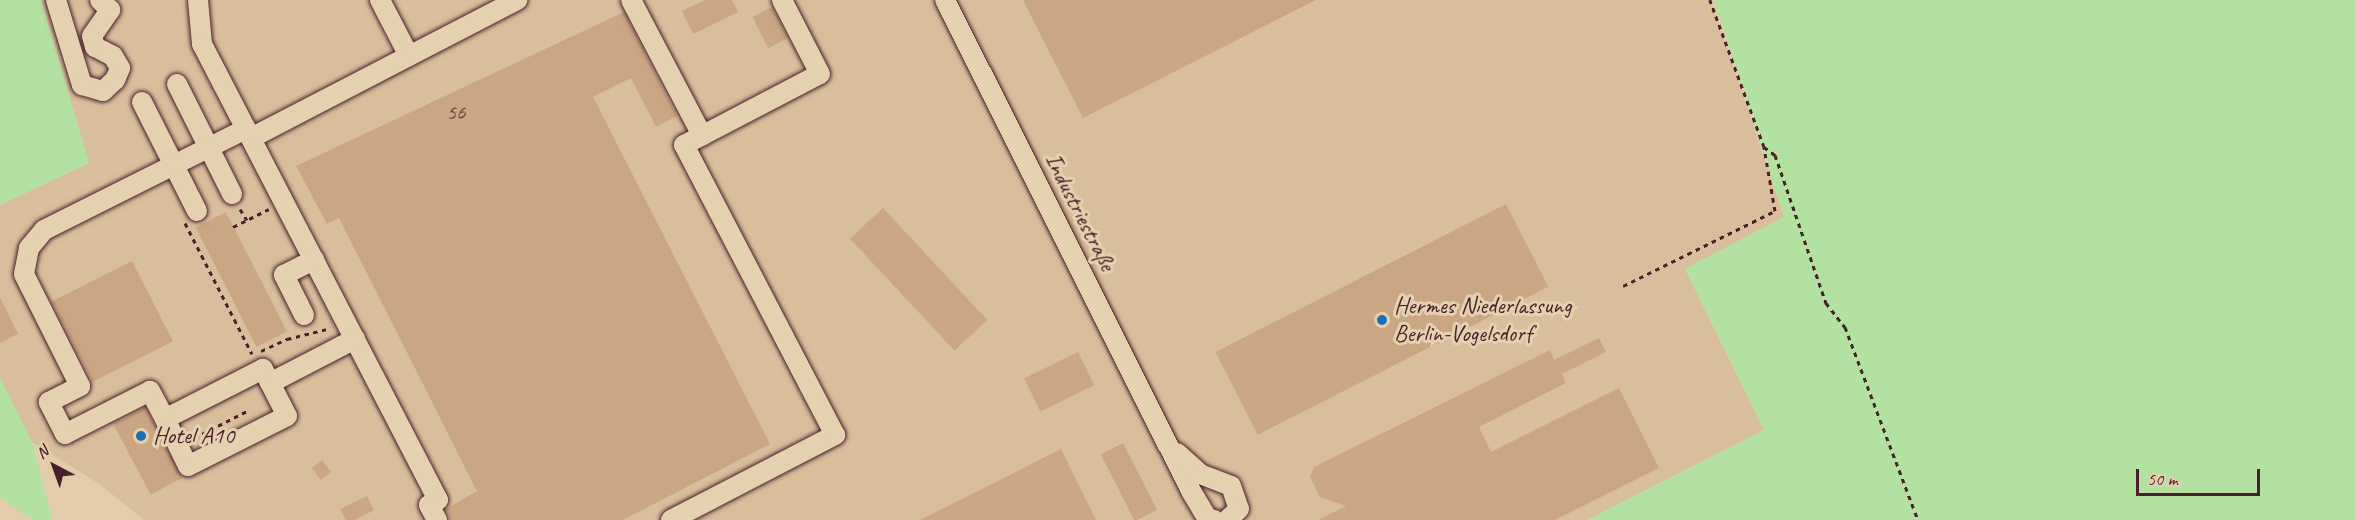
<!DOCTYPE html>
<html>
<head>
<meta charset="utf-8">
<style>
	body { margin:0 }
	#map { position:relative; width:2355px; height:520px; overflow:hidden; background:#e3cca9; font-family:Caveat,sans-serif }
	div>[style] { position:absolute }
	.built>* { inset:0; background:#d9be9c }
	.green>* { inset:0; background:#b3e2a0 }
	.building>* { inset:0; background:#cba683; transform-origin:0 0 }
	.path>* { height:3px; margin-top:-1.5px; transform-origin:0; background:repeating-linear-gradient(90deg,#4a1f2b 0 4.5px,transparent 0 9px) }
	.roads { filter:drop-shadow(0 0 2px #4a1f2b) drop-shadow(0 0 2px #4a1f2b) }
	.minor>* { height:20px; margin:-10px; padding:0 10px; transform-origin:10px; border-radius:10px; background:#e4d1af }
	.dots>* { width:16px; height:16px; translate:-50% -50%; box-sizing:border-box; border:3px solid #e4d1af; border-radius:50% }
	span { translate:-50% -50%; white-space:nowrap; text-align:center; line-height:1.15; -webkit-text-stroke:6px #e4d1af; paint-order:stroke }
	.number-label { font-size:21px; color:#6a4141 }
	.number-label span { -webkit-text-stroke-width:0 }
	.street-label { font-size:24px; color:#4a1f2b }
	.poi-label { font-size:24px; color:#4a1f2b }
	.left { translate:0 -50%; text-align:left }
	.north { position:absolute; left:24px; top:436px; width:60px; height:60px; -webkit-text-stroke:4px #e4d1af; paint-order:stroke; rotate:319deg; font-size:16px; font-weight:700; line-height:24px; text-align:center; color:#4a1f2b }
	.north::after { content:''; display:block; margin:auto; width:21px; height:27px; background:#4a1f2b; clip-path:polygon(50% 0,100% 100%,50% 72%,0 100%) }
	.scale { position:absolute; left:2136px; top:469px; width:124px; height:27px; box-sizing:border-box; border:3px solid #4a1f2b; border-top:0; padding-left:8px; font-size:18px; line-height:21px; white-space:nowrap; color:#4a1f2b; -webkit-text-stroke:4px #e4d1af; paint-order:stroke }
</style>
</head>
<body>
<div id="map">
	<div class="built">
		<div style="clip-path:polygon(41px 0,1711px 0,1784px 217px,1685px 269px,1764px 430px,1587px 520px,144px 520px,101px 485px,32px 442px,0 378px,0 205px,89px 163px)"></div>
	</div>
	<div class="green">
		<div style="clip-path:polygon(0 0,41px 0,89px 163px,0 205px)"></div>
		<div style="clip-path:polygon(1714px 0,2355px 0,2355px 520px,1587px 520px,1764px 430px,1685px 269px,1784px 217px)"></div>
		<div style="clip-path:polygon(0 378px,32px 442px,52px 520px,33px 520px,0 498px)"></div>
	</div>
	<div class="building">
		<div style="clip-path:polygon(705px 0,732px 0,738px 12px,693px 34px,682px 11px)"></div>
		<div style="clip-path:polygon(1023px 0,1316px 0,1083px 118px)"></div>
		<div style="left:772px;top:7px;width:35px;height:22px;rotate:63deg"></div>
		<div style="clip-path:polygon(624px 12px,677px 116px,656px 127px,631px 78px,593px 97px,770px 444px,623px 520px,451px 520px,446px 509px,477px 491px,339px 218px,327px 224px,296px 166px)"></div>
		<div style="left:1506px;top:204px;width:93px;height:326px;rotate:63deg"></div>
		<div style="left:883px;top:208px;width:153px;height:45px;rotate:47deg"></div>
		<div style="left:226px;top:212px;width:134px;height:34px;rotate:63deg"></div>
		<div style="left:132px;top:261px;width:90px;height:90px;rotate:63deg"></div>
		<div style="clip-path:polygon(0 297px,18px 334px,0 343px)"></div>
		<div style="clip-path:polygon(1599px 338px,1606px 352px,1562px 374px,1566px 383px,1479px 427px,1491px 452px,1619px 388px,1659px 468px,1555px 520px,1318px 520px,1346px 506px,1320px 497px,1310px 477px,1314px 467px,1550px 350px,1554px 360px)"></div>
		<div style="left:1078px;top:352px;width:37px;height:60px;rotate:64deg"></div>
		<div style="left:145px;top:407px;width:80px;height:36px;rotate:62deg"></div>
		<div style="left:1123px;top:443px;width:75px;height:25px;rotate:63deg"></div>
		<div style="clip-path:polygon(1061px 449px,1096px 520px,920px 520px)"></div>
		<div style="left:322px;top:460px;width:15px;height:13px;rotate:53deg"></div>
		<div style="clip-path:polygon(367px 496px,374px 510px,355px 520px,346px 520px,340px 509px)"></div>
	</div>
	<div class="path">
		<div style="left:1764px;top:147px;width:14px;rotate:36deg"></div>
		<div style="left:1775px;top:155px;width:157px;rotate:71deg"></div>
		<div style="left:1826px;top:303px;width:31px;rotate:52deg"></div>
		<div style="left:1845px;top:327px;width:206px;rotate:69.3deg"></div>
		<div style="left:240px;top:209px;width:13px;rotate:58deg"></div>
		<div style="left:185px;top:223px;width:147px;rotate:62.9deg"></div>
		<div style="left:233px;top:227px;width:40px;rotate:-26.6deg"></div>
		<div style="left:1623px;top:286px;width:169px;rotate:-26.3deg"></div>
		<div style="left:1775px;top:211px;width:65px;rotate:-99.8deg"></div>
		<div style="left:1764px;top:147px;width:157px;rotate:-110.2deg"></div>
		<div style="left:261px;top:351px;width:29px;rotate:-25deg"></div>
		<div style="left:287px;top:339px;width:45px;rotate:-14deg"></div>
		<div style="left:194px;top:438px;width:62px;rotate:-27deg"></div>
	</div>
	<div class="roads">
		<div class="minor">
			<div style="left:56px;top:0;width:89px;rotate:73deg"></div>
			<div style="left:82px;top:85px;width:22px;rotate:16deg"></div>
			<div style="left:103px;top:91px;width:16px;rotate:-43deg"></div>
			<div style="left:115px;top:80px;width:13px;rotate:-67deg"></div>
			<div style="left:120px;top:68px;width:14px;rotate:-120deg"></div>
			<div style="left:113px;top:56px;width:20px;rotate:-153deg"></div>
			<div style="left:95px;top:47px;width:11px;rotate:-105deg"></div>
			<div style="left:92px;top:36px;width:32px;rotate:-55deg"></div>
			<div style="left:110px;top:10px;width:14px;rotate:-135deg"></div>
			<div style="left:198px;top:0;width:44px;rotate:84.8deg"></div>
			<div style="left:202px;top:44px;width:513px;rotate:62.64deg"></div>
			<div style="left:438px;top:500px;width:10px;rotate:151deg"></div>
			<div style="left:429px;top:505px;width:17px;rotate:62deg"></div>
			<div style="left:380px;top:0;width:63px;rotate:62.6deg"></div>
			<div style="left:631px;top:0;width:153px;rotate:62.3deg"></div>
			<div style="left:945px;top:0;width:549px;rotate:63.39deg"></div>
			<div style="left:1191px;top:491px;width:33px;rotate:59deg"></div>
			<div style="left:1208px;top:519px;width:6px;rotate:9deg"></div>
			<div style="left:177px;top:84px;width:123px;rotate:63.4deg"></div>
			<div style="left:142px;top:102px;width:122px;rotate:63.2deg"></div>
			<div style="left:251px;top:138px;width:300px;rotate:-27.4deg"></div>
			<div style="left:304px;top:315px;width:45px;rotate:-116.6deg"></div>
			<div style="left:284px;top:275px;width:34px;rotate:-27deg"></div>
			<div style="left:270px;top:383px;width:96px;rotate:-27.4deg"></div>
			<div style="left:165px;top:419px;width:52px;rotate:63.9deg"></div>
			<div style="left:188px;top:466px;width:111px;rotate:-26.8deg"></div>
			<div style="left:287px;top:416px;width:53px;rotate:-117.1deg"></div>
			<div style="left:263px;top:369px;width:110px;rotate:153deg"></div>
			<div style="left:165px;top:419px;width:32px;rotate:-118deg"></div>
			<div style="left:150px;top:391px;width:95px;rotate:153.2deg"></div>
			<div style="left:65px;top:434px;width:36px;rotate:-117deg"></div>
			<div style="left:49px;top:402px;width:35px;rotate:-27deg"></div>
			<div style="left:80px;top:386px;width:125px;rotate:-116.6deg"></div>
			<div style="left:24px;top:274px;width:26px;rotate:-79deg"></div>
			<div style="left:29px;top:248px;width:23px;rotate:-50deg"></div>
			<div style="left:44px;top:230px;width:226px;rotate:-26.6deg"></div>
			<div style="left:1177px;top:453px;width:31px;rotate:42deg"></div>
			<div style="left:1200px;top:474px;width:33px;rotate:21deg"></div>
			<div style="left:1231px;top:486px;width:24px;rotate:71deg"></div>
			<div style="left:1239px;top:509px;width:16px;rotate:137deg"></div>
			<div style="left:671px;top:520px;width:185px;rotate:-27.4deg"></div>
			<div style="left:835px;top:435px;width:327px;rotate:-117.5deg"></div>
			<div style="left:684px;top:145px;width:153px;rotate:-27.6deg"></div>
			<div style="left:820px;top:74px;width:83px;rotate:-117.2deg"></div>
		</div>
	</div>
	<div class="dots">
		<div style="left:1382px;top:320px;background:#1f6fb2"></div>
		<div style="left:141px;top:436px;background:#1f6fb2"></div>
	</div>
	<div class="number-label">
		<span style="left:456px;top:112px">56</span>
	</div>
	<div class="street-label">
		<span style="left:1080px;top:212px;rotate:63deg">Industriestraße</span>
	</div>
	<div class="poi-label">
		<span class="left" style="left:1394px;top:320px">Hermes Niederlassung<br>Berlin-Vogelsdorf</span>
		<span class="left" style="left:153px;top:436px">Hotel A10</span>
	</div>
	<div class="north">N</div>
	<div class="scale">50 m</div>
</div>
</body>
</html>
